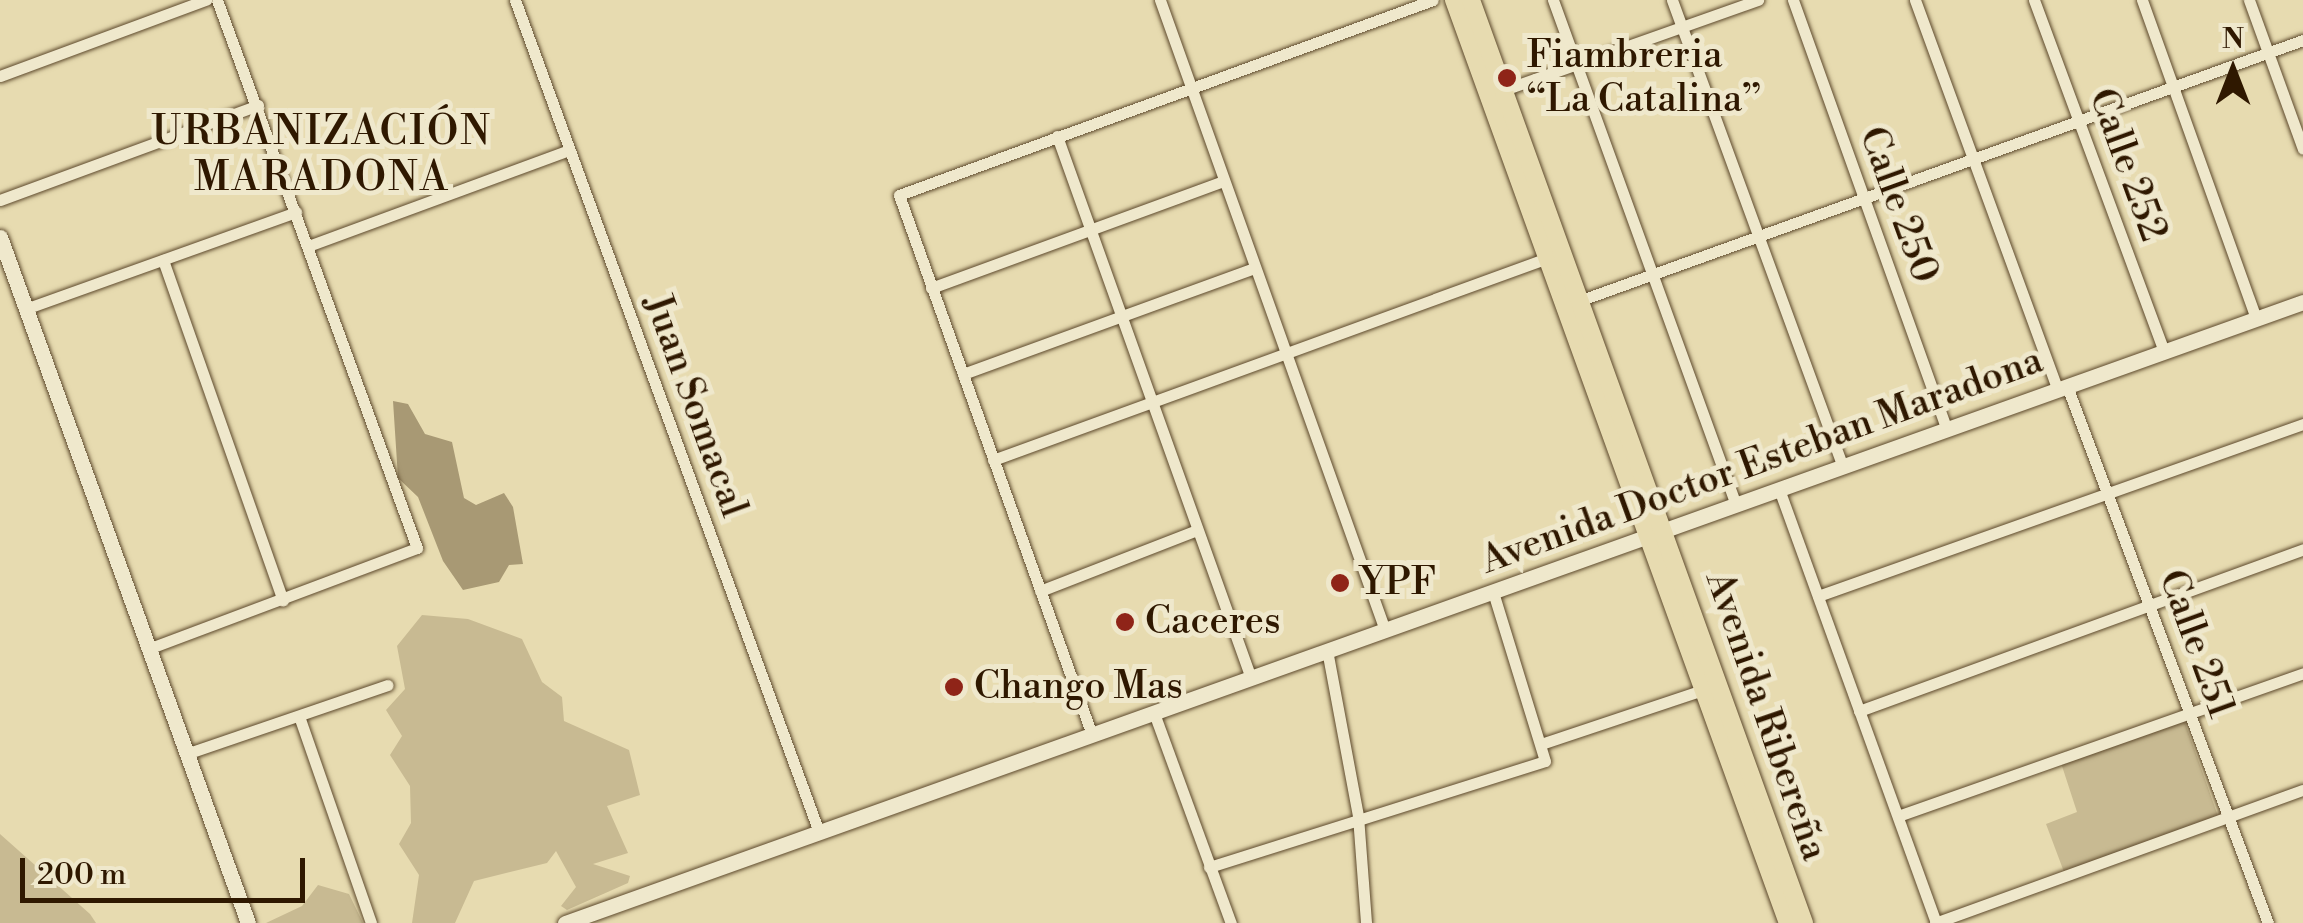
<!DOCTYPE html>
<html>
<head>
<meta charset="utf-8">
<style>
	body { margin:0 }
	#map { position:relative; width:2303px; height:923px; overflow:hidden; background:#e7dbb0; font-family:"Libre Bodoni",serif }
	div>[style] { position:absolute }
	.green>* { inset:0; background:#c8ba92 }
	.water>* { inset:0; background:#a89974 }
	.roads { filter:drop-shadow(0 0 2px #5d492c) drop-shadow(0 0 2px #5d492c) }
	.street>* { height:11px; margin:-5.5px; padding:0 5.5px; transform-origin:5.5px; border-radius:5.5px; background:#efe8cc }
	.secondary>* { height:15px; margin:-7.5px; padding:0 7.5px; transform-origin:7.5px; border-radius:7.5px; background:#efe8cc }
	.primary>* { height:18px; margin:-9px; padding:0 9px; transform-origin:9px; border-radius:9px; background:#e7dbb0 }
	.dots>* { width:28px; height:28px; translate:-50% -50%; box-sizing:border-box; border:5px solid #efe8cc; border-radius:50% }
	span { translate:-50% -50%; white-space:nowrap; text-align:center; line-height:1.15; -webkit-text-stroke:10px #efe8cc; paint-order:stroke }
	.poi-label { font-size:38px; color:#2f1800 }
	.left { translate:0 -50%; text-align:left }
	.street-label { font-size:38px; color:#2f1800 }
	.neighbourhood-label { font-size:40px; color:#2f1800; letter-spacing:2.5px }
	.north { position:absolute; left:2183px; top:20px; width:100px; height:100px; -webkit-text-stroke:8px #efe8cc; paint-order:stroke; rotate:0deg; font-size:28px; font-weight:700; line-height:40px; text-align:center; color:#2f1800 }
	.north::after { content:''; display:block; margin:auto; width:35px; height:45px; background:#2f1800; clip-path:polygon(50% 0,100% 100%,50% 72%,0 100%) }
	.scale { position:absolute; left:20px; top:858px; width:285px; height:45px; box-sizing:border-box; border:5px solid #2f1800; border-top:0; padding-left:12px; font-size:30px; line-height:35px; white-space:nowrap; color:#2f1800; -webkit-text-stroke:8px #efe8cc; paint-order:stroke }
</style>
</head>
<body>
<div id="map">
	<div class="green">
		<div style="clip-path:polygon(422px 615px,468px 619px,522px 639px,542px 682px,562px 697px,564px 721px,629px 750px,640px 795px,607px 806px,628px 853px,593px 864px,630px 876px,628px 883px,567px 910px,561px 906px,576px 887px,556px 851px,547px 863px,474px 881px,455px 923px,412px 923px,419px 875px,399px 844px,411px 823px,410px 786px,390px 755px,402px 736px,386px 710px,405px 689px,397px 646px)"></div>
		<div style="clip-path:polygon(2184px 720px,2218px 816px,2064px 872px,2046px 824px,2077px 812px,2061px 763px)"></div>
		<div style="clip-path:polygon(0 834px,90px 914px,96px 923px,0 923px)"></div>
		<div style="clip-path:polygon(318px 885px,349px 894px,363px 923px,266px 923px,302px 906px)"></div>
	</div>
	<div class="water">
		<div style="clip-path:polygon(393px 401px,408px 404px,425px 434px,452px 442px,464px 498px,476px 505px,504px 493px,513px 507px,523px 564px,509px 565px,499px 582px,463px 590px,443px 561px,418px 497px,398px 478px)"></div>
	</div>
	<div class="roads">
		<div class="street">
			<div style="left:515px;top:0;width:886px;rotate:69.93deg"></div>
			<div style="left:1160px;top:0;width:669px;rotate:70.35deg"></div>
			<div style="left:1553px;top:0;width:537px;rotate:70.08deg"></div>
			<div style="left:1672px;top:0;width:497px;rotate:69.9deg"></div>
			<div style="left:1793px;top:0;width:456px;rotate:70.3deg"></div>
			<div style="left:1915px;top:0;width:415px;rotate:69.9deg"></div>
			<div style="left:2034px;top:0;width:374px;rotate:69.7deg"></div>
			<div style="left:2142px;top:0;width:339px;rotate:70.3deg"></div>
			<div style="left:2249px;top:0;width:158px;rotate:70.1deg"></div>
			<div style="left:0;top:76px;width:220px;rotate:-20.3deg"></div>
			<div style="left:1498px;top:92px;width:276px;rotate:-19.5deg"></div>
			<div style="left:1057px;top:136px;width:576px;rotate:70.31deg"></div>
			<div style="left:0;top:200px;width:275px;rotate:-20.2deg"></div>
			<div style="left:311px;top:245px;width:275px;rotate:-20.2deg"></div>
			<div style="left:163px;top:260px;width:361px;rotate:70.6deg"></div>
			<div style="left:931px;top:288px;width:311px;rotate:-20.1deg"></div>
			<div style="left:1573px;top:303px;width:776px;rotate:-19.81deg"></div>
			<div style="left:25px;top:309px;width:288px;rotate:-19.7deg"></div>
			<div style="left:963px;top:374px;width:310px;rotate:-20deg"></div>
			<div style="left:2067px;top:386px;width:573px;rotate:69.48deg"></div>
			<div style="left:993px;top:460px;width:593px;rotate:-20.02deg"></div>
			<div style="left:1779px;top:489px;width:462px;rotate:70.1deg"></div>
			<div style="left:1040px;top:591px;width:168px;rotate:-21.2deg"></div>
			<div style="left:1818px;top:596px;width:515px;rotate:-19.53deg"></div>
			<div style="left:148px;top:649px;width:287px;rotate:-20.6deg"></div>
			<div style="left:417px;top:548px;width:583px;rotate:-110.05deg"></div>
			<div style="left:1327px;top:650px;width:169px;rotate:79.4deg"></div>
			<div style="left:1358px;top:816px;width:107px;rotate:85.7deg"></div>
			<div style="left:1859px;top:711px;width:473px;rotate:-20deg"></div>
			<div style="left:1154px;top:713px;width:224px;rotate:69.9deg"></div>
			<div style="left:300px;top:719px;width:216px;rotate:70.8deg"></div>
			<div style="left:1092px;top:735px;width:573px;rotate:-109.67deg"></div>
			<div style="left:899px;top:195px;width:568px;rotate:-20.06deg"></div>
			<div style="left:1541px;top:744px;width:176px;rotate:-18.5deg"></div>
			<div style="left:186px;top:754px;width:213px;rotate:-18.9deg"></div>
			<div style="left:1898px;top:816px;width:430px;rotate:-19.4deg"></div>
			<div style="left:1209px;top:867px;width:352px;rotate:-17.5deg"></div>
			<div style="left:1545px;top:761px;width:177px;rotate:-107.1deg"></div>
			<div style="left:1935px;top:923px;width:391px;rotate:-19.9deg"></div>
		</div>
		<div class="secondary">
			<div style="left:0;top:237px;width:729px;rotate:70.12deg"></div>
			<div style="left:565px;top:923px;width:1846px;rotate:-19.66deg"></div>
		</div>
		<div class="primary">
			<div style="left:1454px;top:0;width:982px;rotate:70.11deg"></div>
			<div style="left:1471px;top:0;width:981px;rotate:70.16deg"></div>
		</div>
	</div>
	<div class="dots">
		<div style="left:1507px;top:78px;background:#8f2418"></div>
		<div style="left:1340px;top:583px;background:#8f2418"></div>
		<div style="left:1125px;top:622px;background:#8f2418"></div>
		<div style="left:954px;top:687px;background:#8f2418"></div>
	</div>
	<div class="poi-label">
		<span class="left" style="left:1527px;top:78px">Fiambreria<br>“La Catalina”</span>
		<span class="left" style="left:1360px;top:583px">YPF</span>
		<span class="left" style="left:1145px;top:622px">Caceres</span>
		<span class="left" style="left:974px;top:687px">Chango Mas</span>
	</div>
	<div class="street-label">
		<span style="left:2127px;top:165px;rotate:70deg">Calle 252</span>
		<span style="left:1898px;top:205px;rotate:70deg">Calle 250</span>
		<span style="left:695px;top:406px;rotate:70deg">Juan Somacal</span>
		<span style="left:1762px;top:461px;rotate:-20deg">Avenida Doctor Esteban Maradona</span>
		<span style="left:2196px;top:644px;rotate:70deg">Calle 251</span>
		<span style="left:1766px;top:716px;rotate:71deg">Avenida Ribereña</span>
	</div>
	<div class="neighbourhood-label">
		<span style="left:322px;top:155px">URBANIZACIÓN<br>MARADONA</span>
	</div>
	<div class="north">N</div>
	<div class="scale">200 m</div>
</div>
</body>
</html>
